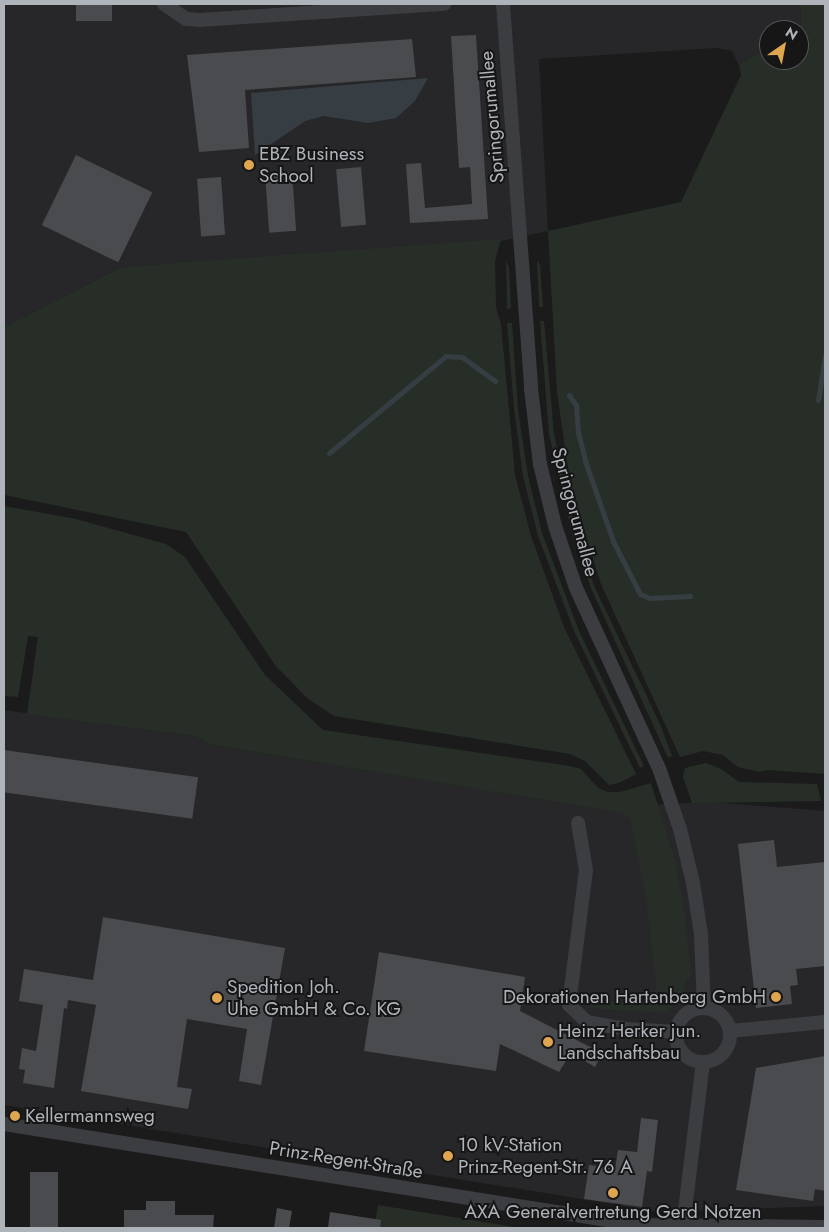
<!DOCTYPE html>
<html>
<head>
<meta charset="utf-8">
<style>
	body { margin:0 }
	#map { position:relative; width:829px; height:1232px; overflow:hidden; background:#1b1b1c; font-family:Jost,sans-serif }
	div>[style] { position:absolute }
	.built>* { inset:0; background:#272729 }
	.green>* { inset:0; background:#272e27 }
	.water>* { inset:0; background:#363e44 }
	.stream>* { height:5px; margin:-2.5px; padding:0 2.5px; transform-origin:2.5px; border-radius:2.5px; background:#363e44 }
	.building>* { inset:0; background:#4a4b4e; transform-origin:0 0 }
	.street>* { height:14px; margin:-7px; padding:0 7px; transform-origin:7px; border-radius:7px; background:#3c3d41 }
	.street>.ring { margin:-7px; padding:0; box-sizing:content-box; background:none; border:14px solid #3c3d41; border-radius:50% }
	.dots>* { width:14px; height:14px; translate:-50% -50%; box-sizing:border-box; border:2px solid #161617; border-radius:50% }
	span { translate:-50% -50%; white-space:nowrap; text-align:center; line-height:1.15; -webkit-text-stroke:4px #161617; paint-order:stroke }
	.street-label { font-size:19px; color:#afb3ba }
	.poi-label { font-size:19px; color:#afb3ba }
	.left { translate:0 -50%; text-align:left }
	.right { translate:-100% -50%; text-align:right }
	.frame { position:absolute; inset:0; border:5px solid #afb3ba; pointer-events:none }
	.north { position:absolute; left:759px; top:20px; width:50px; height:50px; box-sizing:border-box; background:#161617; border:1px solid #535558; border-radius:50%; rotate:33deg; font-size:14px; font-weight:700; line-height:20px; text-align:center; color:#afb3ba }
	.north::after { content:''; display:block; margin:auto; width:18px; height:22px; background:#dfa650; clip-path:polygon(50% 0,100% 100%,50% 72%,0 100%) }
</style>
</head>
<body>
<div id="map">
	<div class="built">
		<div style="clip-path:polygon(4px 4px,800px 4px,801px 25px,794px 30px,769px 30px,769px 46px,739px 65px,732px 51px,716px 48px,539px 59px,548px 231px,501px 241px,122px 267px,4px 327px)"></div>
		<div style="clip-path:polygon(4px 710px,194px 736px,212px 745px,570px 804px,600px 807px,711px 802px,825px 811px,825px 1206px,661px 1212px,4px 1105px)"></div>
	</div>
	<div class="green">
		<div style="clip-path:polygon(800px 4px,825px 4px,825px 774px,767px 770px,760px 772px,738px 767px,723px 755px,703px 751px,680px 757px,601px 584px,571px 489px,557px 392px,548px 231px,681px 202px,741px 75px,739px 65px,769px 46px,769px 60px,799px 60px,799px 30px,794px 30px,801px 25px)"></div>
		<div style="clip-path:polygon(501px 239px,495px 261px,496px 308px,501px 324px,515px 475px,531px 536px,564px 627px,636px 774px,619px 783px,609px 785px,585px 761px,570px 754px,334px 716px,307px 698px,275px 665px,186px 532px,4px 495px,4px 327px,122px 267px)"></div>
		<div style="clip-path:polygon(537px 260px,540px 265px,543px 307px,539px 307px)"></div>
		<div style="clip-path:polygon(506px 261px,509px 267px,511px 308px,507px 309px)"></div>
		<div style="clip-path:polygon(540px 321px,544px 321px,554px 434px,577px 537px,595px 588px,660px 724px,672px 756px,668px 758px,591px 588px,573px 538px,549px 434px)"></div>
		<div style="clip-path:polygon(507px 323px,512px 323px,518px 410px,528px 476px,542px 533px,579px 631px,644px 766px,640px 768px,574px 631px,538px 536px,523px 476px,514px 408px)"></div>
		<div style="clip-path:polygon(4px 506px,76px 519px,166px 544px,185px 557px,265px 675px,323px 730px,570px 766px,581px 769px,598px 788px,608px 792px,620px 792px,651px 783px,676px 864px,685px 917px,691px 978px,686px 979px,683px 997px,665px 1013px,589px 1008px,594px 1001px,658px 1002px,646px 897px,630px 818px,622px 813px,212px 745px,194px 736px,27px 714px,38px 637px,28px 636px,18px 697px,4px 696px)"></div>
		<div style="clip-path:polygon(706px 763px,721px 769px,739px 782px,817px 784px,821px 801px,692px 803px,683px 777px,685px 768px)"></div>
		<div style="clip-path:polygon(378px 1205px,521px 1228px,374px 1228px)"></div>
	</div>
	<div class="water">
		<div style="clip-path:polygon(428px 78px,415px 101px,396px 118px,368px 123px,324px 116px,305px 121px,255px 155px,251px 93px)"></div>
	</div>
	<div class="stream">
		<div style="left:569px;top:395px;width:12px;rotate:55deg"></div>
		<div style="left:576px;top:405px;width:27px;rotate:86deg"></div>
		<div style="left:578px;top:432px;width:30px;rotate:76deg"></div>
		<div style="left:585px;top:461px;width:85px;rotate:70.7deg"></div>
		<div style="left:613px;top:541px;width:59px;rotate:63deg"></div>
		<div style="left:640px;top:594px;width:11px;rotate:22deg"></div>
		<div style="left:650px;top:598px;width:40px;rotate:-2.9deg"></div>
		<div style="left:818px;top:400px;width:45px;rotate:-81deg"></div>
		<div style="left:329px;top:453px;width:152px;rotate:-39.7deg"></div>
		<div style="left:446px;top:356px;width:16px;rotate:4deg"></div>
		<div style="left:462px;top:357px;width:41px;rotate:36deg"></div>
	</div>
	<div class="building">
		<div style="left:76px;top:4px;width:36px;height:17px"></div>
		<div style="clip-path:polygon(476px 35px,488px 219px,410px 223px,406px 164px,421px 163px,425px 208px,472px 204px,470px 167px,459px 168px,451px 36px)"></div>
		<div style="clip-path:polygon(412px 39px,416px 77px,245px 90px,249px 148px,199px 152px,187px 55px)"></div>
		<div style="left:76px;top:155px;width:85px;height:78px;rotate:26deg"></div>
		<div style="left:361px;top:167px;width:58px;height:25px;rotate:85deg"></div>
		<div style="left:292px;top:172px;width:59px;height:27px;rotate:86deg"></div>
		<div style="left:221px;top:177px;width:58px;height:24px;rotate:86deg"></div>
		<div style="left:4px;top:750px;width:196px;height:42px;rotate:8deg"></div>
		<div style="clip-path:polygon(774px 840px,777px 867px,825px 862px,825px 966px,796px 969px,798px 985px,790px 986px,792px 1004px,756px 1008px,738px 844px)"></div>
		<div style="clip-path:polygon(103px 917px,285px 948px,261px 1085px,239px 1081px,247px 1029px,187px 1019px,177px 1087px,192px 1089px,188px 1109px,81px 1091px,96px 1005px,68px 1000px,67px 1009px,64px 1008px,54px 1088px,23px 1083px,25px 1070px,19px 1069px,22px 1048px,36px 1051px,43px 1005px,19px 1001px,24px 969px,93px 980px)"></div>
		<div style="clip-path:polygon(379px 952px,525px 977px,520px 1011px,602px 1053px,595px 1067px,571px 1053px,559px 1072px,500px 1044px,496px 1071px,364px 1051px)"></div>
		<div style="clip-path:polygon(825px 1056px,825px 1191px,815px 1189px,813px 1201px,736px 1190px,756px 1068px)"></div>
		<div style="clip-path:polygon(641px 1118px,658px 1120px,652px 1172px,647px 1171px,642px 1207px,584px 1199px,589px 1165px,615px 1169px,618px 1150px,637px 1152px)"></div>
		<div style="left:30px;top:1172px;width:28px;height:56px"></div>
		<div style="clip-path:polygon(146px 1201px,175px 1201px,175px 1215px,214px 1215px,213px 1228px,124px 1228px,124px 1210px,146px 1210px)"></div>
		<div style="clip-path:polygon(277px 1208px,292px 1211px,289px 1228px,274px 1228px)"></div>
		<div style="clip-path:polygon(330px 1212px,381px 1220px,380px 1228px,328px 1228px)"></div>
	</div>
	<div class="street">
		<div style="left:164px;top:4px;width:27px;rotate:34deg"></div>
		<div style="left:186px;top:19px;width:14px;rotate:4deg"></div>
		<div style="left:200px;top:20px;width:245px;rotate:-3.8deg"></div>
		<div style="left:503px;top:4px;width:386px;rotate:85.8deg"></div>
		<div style="left:531px;top:389px;width:76px;rotate:83.2deg"></div>
		<div style="left:540px;top:464px;width:64px;rotate:76.4deg"></div>
		<div style="left:555px;top:526px;width:65px;rotate:71.3deg"></div>
		<div style="left:576px;top:588px;width:201px;rotate:65.3deg"></div>
		<div style="left:660px;top:771px;width:61px;rotate:71deg"></div>
		<div style="left:680px;top:829px;width:56px;rotate:76.5deg"></div>
		<div style="left:693px;top:883px;width:52px;rotate:81.1deg"></div>
		<div style="left:701px;top:934px;width:74px;rotate:87.7deg"></div>
		<div style="left:578px;top:823px;width:48px;rotate:80.3deg"></div>
		<div style="left:586px;top:870px;width:136px;rotate:97.2deg"></div>
		<div style="left:569px;top:1005px;width:25px;rotate:43deg"></div>
		<div style="left:587px;top:1022px;width:39px;rotate:10deg"></div>
		<div style="left:625px;top:1029px;width:52px;rotate:3.3deg"></div>
		<div class="ring" style="left:676px;top:1008px;width:40px;height:40px"></div>
		<div style="left:730px;top:1031px;width:95px;rotate:-5.4deg"></div>
		<div style="left:4px;top:1124px;width:642px;rotate:9.05deg"></div>
		<div style="left:638px;top:1225px;width:187px;rotate:0.6deg"></div>
		<div style="left:683px;top:1227px;width:166px;rotate:-83.1deg"></div>
	</div>
	<div class="dots">
		<div style="left:249px;top:165px;background:#dfa650"></div>
		<div style="left:776px;top:997px;background:#dfa650"></div>
		<div style="left:217px;top:998px;background:#dfa650"></div>
		<div style="left:548px;top:1042px;background:#dfa650"></div>
		<div style="left:15px;top:1116px;background:#dfa650"></div>
		<div style="left:448px;top:1156px;background:#dfa650"></div>
		<div style="left:613px;top:1193px;background:#dfa650"></div>
	</div>
	<div class="street-label">
		<span style="left:492px;top:117px;rotate:-95deg">Springorumallee</span>
		<span style="left:575px;top:512px;rotate:75deg">Springorumallee</span>
		<span style="left:346px;top:1160px;rotate:9deg">Prinz-Regent-Straße</span>
	</div>
	<div class="poi-label">
		<span class="left" style="left:259px;top:165px">EBZ Business<br>School</span>
		<span class="left" style="left:227px;top:998px">Spedition Joh.<br>Uhe GmbH &amp; Co. KG</span>
		<span class="right" style="left:766px;top:997px">Dekorationen Hartenberg GmbH</span>
		<span class="left" style="left:558px;top:1042px">Heinz Herker jun.<br>Landschaftsbau</span>
		<span class="left" style="left:25px;top:1116px">Kellermannsweg</span>
		<span class="left" style="left:458px;top:1156px">10 kV-Station<br>Prinz-Regent-Str. 76 A</span>
		<span style="left:613px;top:1212px">AXA Generalvertretung Gerd Notzen</span>
	</div>
	<div class="frame"></div>
	<div class="north">N</div>
</div>
</body>
</html>
